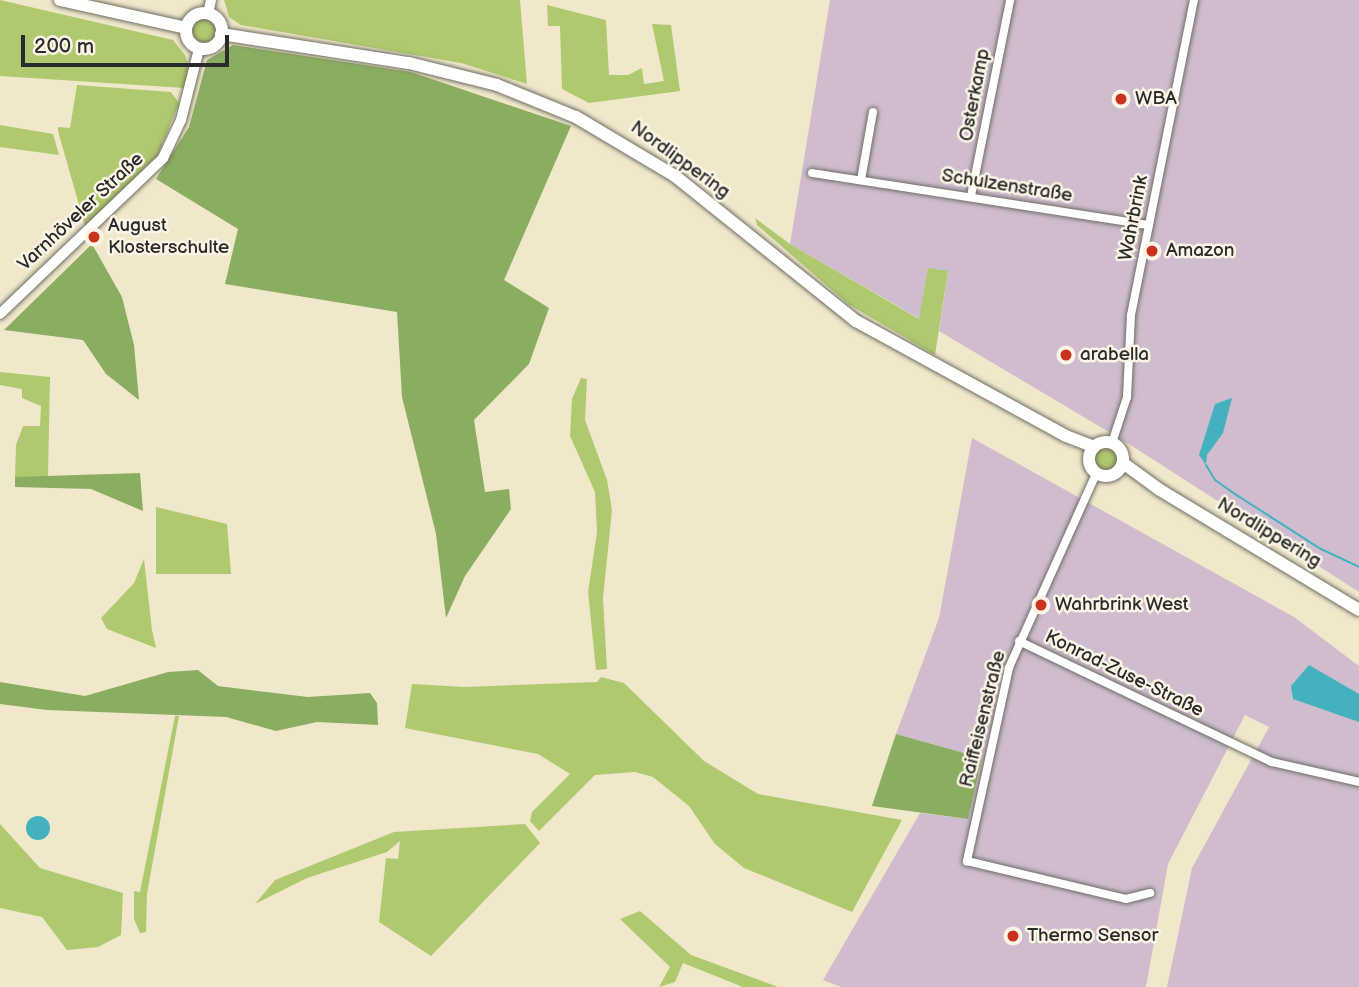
<!DOCTYPE html>
<html>
<head>
<meta charset="utf-8">
<style>
	body { margin:0 }
	#map { position:relative; width:1359px; height:987px; overflow:hidden; background:#f1e8cc; font-family:"Balsamiq Sans",sans-serif }
	div>[style] { position:absolute }
	.industrial>* { inset:0; background:#cfbdcf }
	.green>* { inset:0; background:#afc96e }
	.round { border-radius:50% }
	.forest>* { inset:0; background:#8bad61 }
	.water>* { inset:0; background:#44b2be }
	.stream>* { height:2px; margin:-1px; padding:0 1px; transform-origin:1px; border-radius:1px; background:#44b2be }
	.roads { filter:drop-shadow(0 0 2px #706d63) drop-shadow(0 0 2px #706d63) }
	.minor>* { height:8px; margin:-4px; padding:0 4px; transform-origin:4px; border-radius:4px; background:#fff }
	.tertiary>* { height:10px; margin:-5px; padding:0 5px; transform-origin:5px; border-radius:5px; background:#fff }
	.primary>* { height:12px; margin:-6px; padding:0 6px; transform-origin:6px; border-radius:6px; background:#fff }
	.primary>.ring { margin:-6px; padding:0; box-sizing:content-box; background:none; border:12px solid #fff; border-radius:50% }
	.dots>* { width:19px; height:19px; translate:-50% -50%; box-sizing:border-box; border:4px solid #fcf5e5; border-radius:50% }
	span { translate:-50% -50%; white-space:nowrap; text-align:center; line-height:1.15; -webkit-text-stroke:5px #fcf5e5; paint-order:stroke }
	.street-label { font-size:19px; color:#2b2b2b }
	.poi-label { font-size:19px; color:#2b2b2b }
	.left { translate:0 -50%; text-align:left }
	.scale { position:absolute; left:21px; top:35px; width:208px; height:32px; box-sizing:border-box; border:4px solid #2b2b2b; border-top:0; padding-left:9px; font-size:21px; line-height:24px; white-space:nowrap; color:#2b2b2b; -webkit-text-stroke:5px #fcf5e5; paint-order:stroke }
</style>
</head>
<body>
<div id="map">
	<div class="industrial">
		<div style="clip-path:polygon(830px 0,1359px 0,1359px 592px,1129px 444px,939px 331px,948px 271px,920px 319px,790px 244px)"></div>
		<div style="clip-path:polygon(972px 438px,1294px 617px,1359px 666px,1359px 987px,1167px 987px,1192px 868px,1269px 727px,1245px 715px,1168px 864px,1146px 987px,841px 987px,823px 980px,920px 813px,968px 819px,982px 758px,896px 734px,939px 618px)"></div>
	</div>
	<div class="green">
		<div style="clip-path:polygon(0 0,173px 40px,185px 55px,189px 67px,184px 88px,0 76px)"></div>
		<div style="clip-path:polygon(224px 0,520px 0,527px 84px,461px 63px,241px 25px,229px 17px)"></div>
		<div style="clip-path:polygon(547px 5px,606px 20px,609px 75px,628px 75px,642px 68px,644px 84px,664px 81px,652px 24px,671px 25px,680px 91px,589px 103px,562px 89px,560px 26px,548px 26px)"></div>
		<div class="round" style="left:190px;top:17px;width:28px;height:28px"></div>
		<div style="clip-path:polygon(77px 85px,171px 92px,179px 103px,158px 155px,85px 226px,58px 131px,58px 127px,70px 128px)"></div>
		<div style="clip-path:polygon(0 125px,53px 134px,59px 155px,0 147px)"></div>
		<div style="clip-path:polygon(755px 218px,790px 244px,919px 319px,928px 268px,948px 271px,935px 355px,848px 304px,757px 225px)"></div>
		<div style="clip-path:polygon(0 372px,50px 377px,48px 477px,15px 477px,16px 445px,23px 426px,40px 426px,41px 406px,22px 398px,22px 389px,0 385px)"></div>
		<div style="clip-path:polygon(581px 378px,587px 379px,585px 420px,607px 480px,612px 510px,603px 598px,607px 669px,596px 670px,588px 592px,597px 532px,595px 492px,570px 436px,572px 399px)"></div>
		<div class="round" style="left:1093px;top:445px;width:28px;height:28px"></div>
		<div style="clip-path:polygon(156px 507px,227px 524px,231px 574px,156px 574px)"></div>
		<div style="clip-path:polygon(144px 559px,152px 630px,156px 648px,107px 629px,101px 618px,134px 583px)"></div>
		<div style="clip-path:polygon(601px 677px,624px 683px,704px 761px,758px 794px,902px 820px,852px 912px,744px 868px,715px 844px,689px 806px,653px 777px,635px 772px,595px 775px,539px 831px,530px 821px,532px 812px,570px 774px,538px 754px,405px 728px,412px 684px,465px 687px,597px 682px)"></div>
		<div style="clip-path:polygon(175px 716px,179px 716px,147px 894px,146px 932px,140px 933px,134px 919px,134px 891px,140px 892px)"></div>
		<div style="clip-path:polygon(0 824px,40px 868px,123px 893px,121px 935px,98px 947px,67px 950px,42px 917px,0 908px)"></div>
		<div style="clip-path:polygon(525px 824px,540px 843px,431px 956px,379px 922px,386px 858px,398px 859px,400px 841px,387px 852px,307px 878px,255px 904px,275px 880px,394px 832px)"></div>
		<div style="clip-path:polygon(640px 911px,691px 955px,778px 987px,743px 987px,683px 963px,675px 982px,659px 987px,670px 967px,620px 919px)"></div>
	</div>
	<div class="forest">
		<div style="clip-path:polygon(233px 45px,411px 72px,571px 126px,504px 280px,549px 308px,529px 364px,474px 420px,485px 492px,509px 489px,511px 509px,465px 576px,446px 618px,436px 534px,402px 397px,397px 312px,225px 284px,238px 229px,156px 179px,189px 127px,207px 60px)"></div>
		<div style="clip-path:polygon(92px 244px,122px 297px,134px 345px,139px 400px,106px 374px,83px 340px,4px 330px)"></div>
		<div style="clip-path:polygon(140px 473px,143px 511px,91px 489px,15px 487px,15px 477px)"></div>
		<div style="clip-path:polygon(198px 670px,218px 686px,308px 697px,370px 693px,377px 703px,378px 725px,317px 722px,276px 731px,226px 717px,47px 710px,0 704px,0 682px,85px 696px,168px 672px)"></div>
		<div style="clip-path:polygon(896px 734px,982px 758px,968px 819px,872px 806px)"></div>
	</div>
	<div class="water">
		<div style="clip-path:polygon(1232px 398px,1223px 433px,1207px 455px,1206px 465px,1199px 455px,1215px 404px)"></div>
		<div style="clip-path:polygon(1309px 665px,1359px 694px,1359px 722px,1293px 699px,1291px 686px)"></div>
		<div class="round" style="left:26px;top:816px;width:24px;height:24px"></div>
	</div>
	<div class="stream">
		<div style="left:1206px;top:465px;width:17px;rotate:59deg"></div>
		<div style="left:1215px;top:480px;width:28px;rotate:35deg"></div>
		<div style="left:1238px;top:496px;width:98px;rotate:32.6deg"></div>
		<div style="left:1321px;top:549px;width:42px;rotate:25.3deg"></div>
	</div>
	<div class="roads">
		<div class="minor">
			<div style="left:812px;top:173px;width:341px;rotate:8.8deg"></div>
			<div style="left:861px;top:180px;width:69px;rotate:-80deg"></div>
			<div style="left:971px;top:196px;width:200px;rotate:-78.7deg"></div>
			<div style="left:1112px;top:443px;width:48px;rotate:-71.9deg"></div>
			<div style="left:1127px;top:397px;width:82px;rotate:-87.2deg"></div>
			<div style="left:1131px;top:315px;width:321px;rotate:-78.7deg"></div>
			<div style="left:1096px;top:474px;width:213px;rotate:114.2deg"></div>
			<div style="left:1009px;top:668px;width:198px;rotate:102.3deg"></div>
			<div style="left:967px;top:861px;width:163px;rotate:13.4deg"></div>
			<div style="left:1126px;top:899px;width:25px;rotate:-14deg"></div>
			<div style="left:1019px;top:641px;width:280px;rotate:25.6deg"></div>
			<div style="left:1272px;top:762px;width:89px;rotate:12.9deg"></div>
		</div>
		<div class="tertiary">
			<div style="left:208px;top:14px;width:14px;rotate:-78deg"></div>
			<div style="left:0;top:314px;width:226px;rotate:-43.7deg"></div>
			<div style="left:163px;top:158px;width:42px;rotate:-64.7deg"></div>
			<div style="left:181px;top:120px;width:73px;rotate:-75.8deg"></div>
		</div>
		<div class="primary">
			<div style="left:60px;top:0;width:129px;rotate:12.5deg"></div>
			<div class="ring" style="left:186px;top:13px;width:24px;height:24px"></div>
			<div style="left:221px;top:34px;width:190px;rotate:8.8deg"></div>
			<div style="left:409px;top:63px;width:91px;rotate:14deg"></div>
			<div style="left:497px;top:85px;width:85px;rotate:22.1deg"></div>
			<div style="left:576px;top:117px;width:115px;rotate:30.8deg"></div>
			<div style="left:675px;top:176px;width:232px;rotate:38.7deg"></div>
			<div style="left:856px;top:321px;width:239px;rotate:28.7deg"></div>
			<div style="left:1066px;top:436px;width:30px;rotate:21deg"></div>
			<div class="ring" style="left:1089px;top:442px;width:22px;height:22px"></div>
			<div style="left:1123px;top:463px;width:46px;rotate:36.1deg"></div>
			<div style="left:1160px;top:490px;width:232px;rotate:31.1deg"></div>
		</div>
	</div>
	<div class="dots">
		<div style="left:1121px;top:99px;background:#c8321e"></div>
		<div style="left:94px;top:237px;background:#c8321e"></div>
		<div style="left:1152px;top:251px;background:#c8321e"></div>
		<div style="left:1066px;top:355px;background:#c8321e"></div>
		<div style="left:1041px;top:605px;background:#c8321e"></div>
		<div style="left:1013px;top:936px;background:#c8321e"></div>
	</div>
	<div class="street-label">
		<span style="left:975px;top:95px;rotate:-79deg">Osterkamp</span>
		<span style="left:680px;top:160px;rotate:36deg">Nordlippering</span>
		<span style="left:1007px;top:186px;rotate:9deg">Schulzenstraße</span>
		<span style="left:81px;top:212px;rotate:-43deg">Varnhöveler Straße</span>
		<span style="left:1134px;top:218px;rotate:-79deg">Wahrbrink</span>
		<span style="left:1269px;top:533px;rotate:31deg">Nordlippering</span>
		<span style="left:1124px;top:674px;rotate:26deg">Konrad-Zuse-Straße</span>
		<span style="left:983px;top:719px;rotate:-76deg">Raiffeisenstraße</span>
	</div>
	<div class="poi-label">
		<span class="left" style="left:1135px;top:99px">WBA</span>
		<span class="left" style="left:108px;top:237px">August<br>Klosterschulte</span>
		<span class="left" style="left:1166px;top:251px">Amazon</span>
		<span class="left" style="left:1080px;top:355px">arabella</span>
		<span class="left" style="left:1055px;top:605px">Wahrbrink West</span>
		<span class="left" style="left:1027px;top:936px">Thermo Sensor</span>
	</div>
	<div class="scale">200 m</div>
</div>
</body>
</html>
